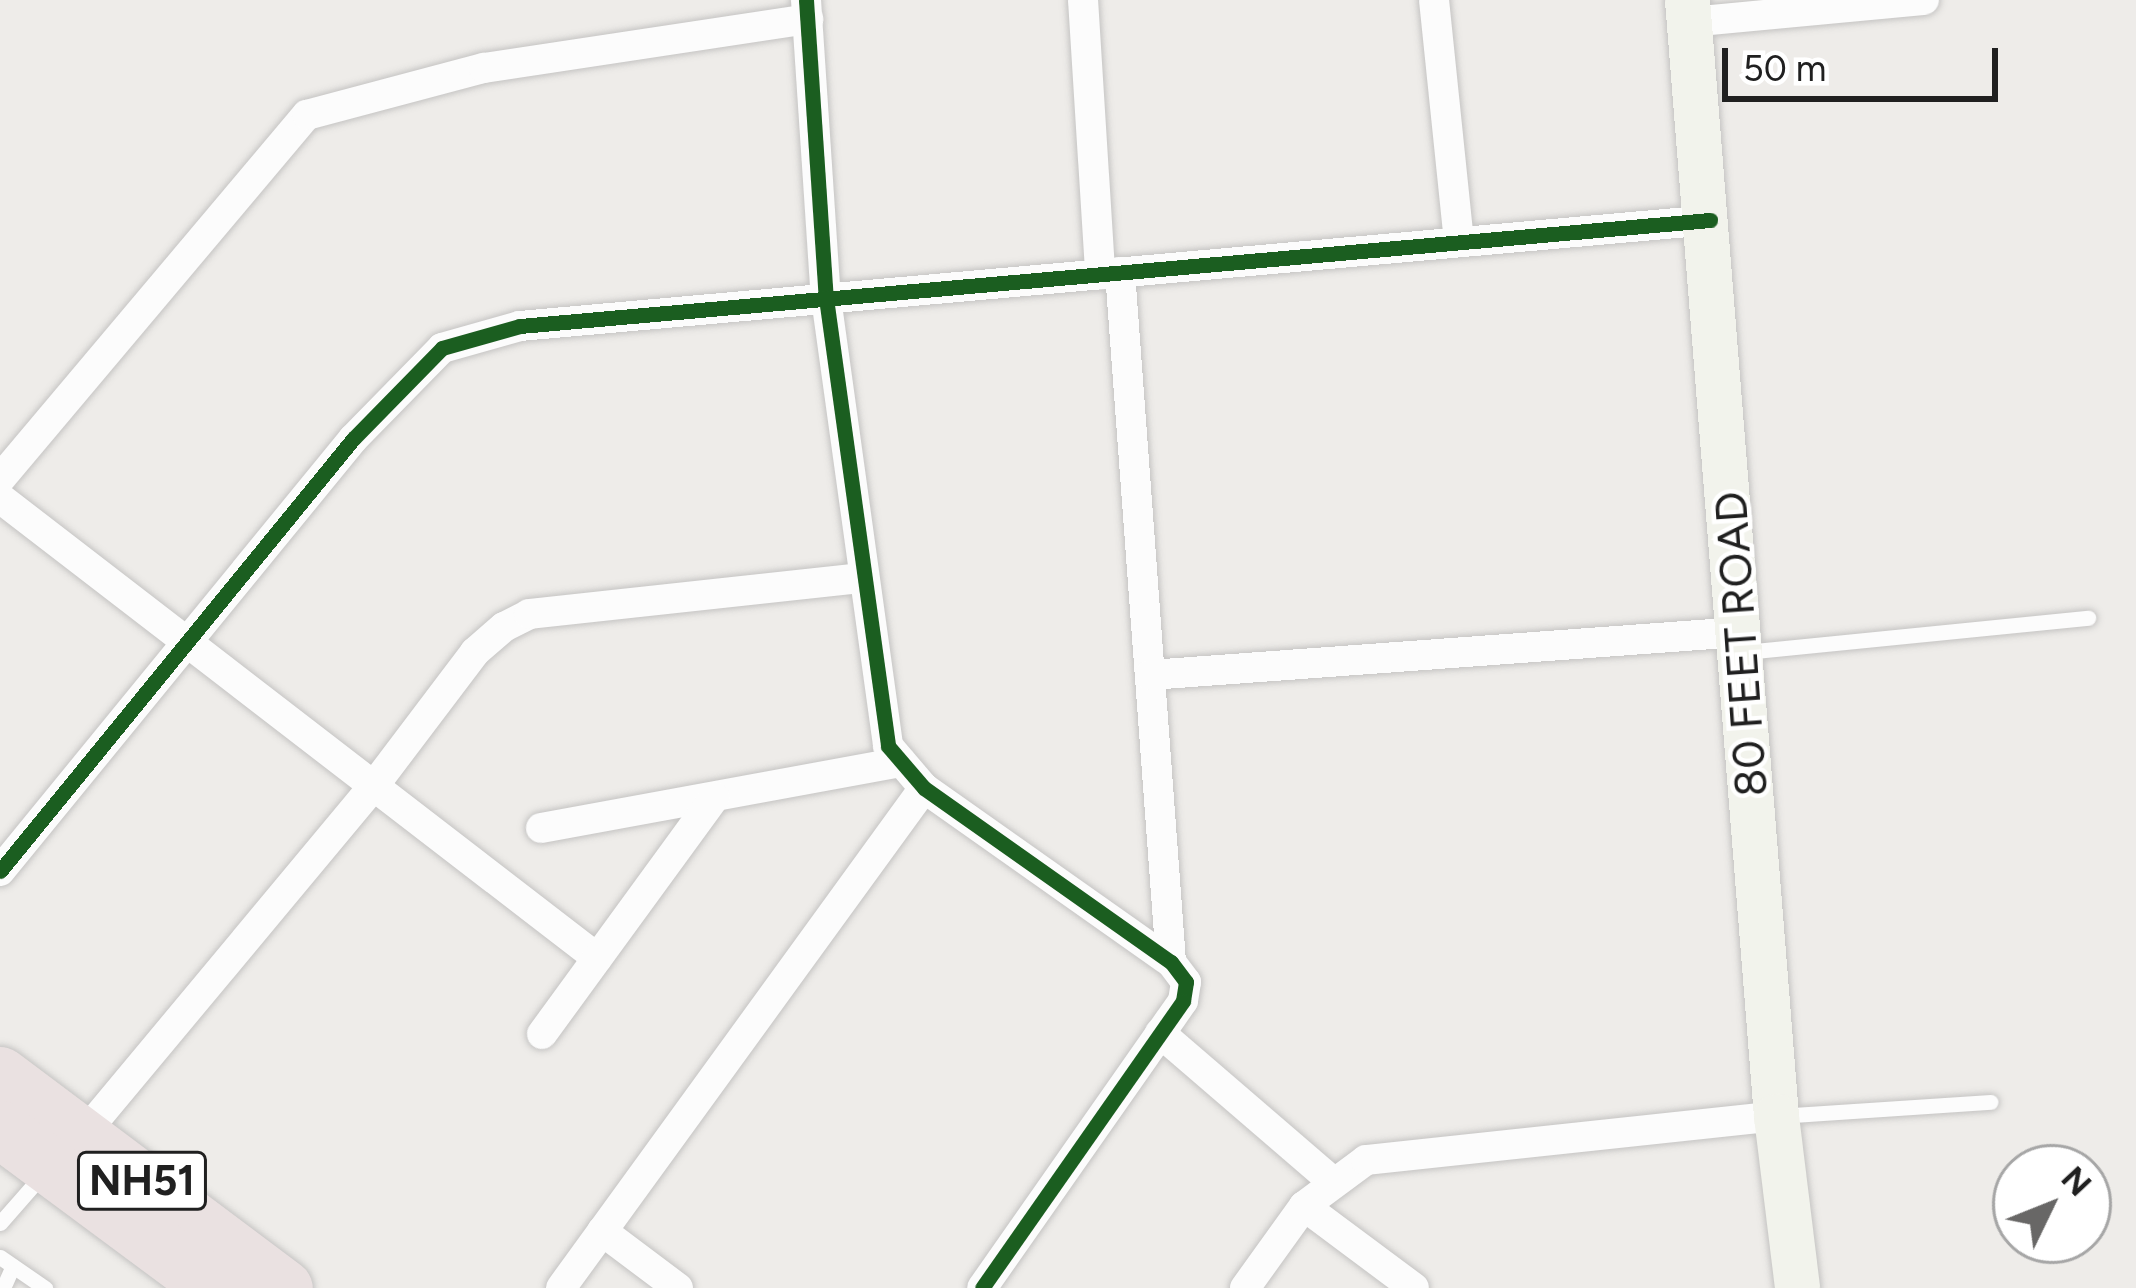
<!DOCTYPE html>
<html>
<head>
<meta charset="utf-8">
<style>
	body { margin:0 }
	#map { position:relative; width:2136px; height:1288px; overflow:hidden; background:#eeece9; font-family:Figtree,sans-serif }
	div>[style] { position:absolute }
	.roads { filter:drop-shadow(0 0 3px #c5c4c3) drop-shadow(0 0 3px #c5c4c3) }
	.lane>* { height:15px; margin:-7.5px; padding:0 7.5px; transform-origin:7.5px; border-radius:7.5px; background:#fcfcfc }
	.street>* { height:30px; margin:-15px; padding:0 15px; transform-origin:15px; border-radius:15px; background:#fcfcfc }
	.secondary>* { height:45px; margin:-22.5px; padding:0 22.5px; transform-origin:22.5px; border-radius:22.5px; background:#f2f3ec }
	.highway>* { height:57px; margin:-28.5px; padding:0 28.5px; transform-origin:28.5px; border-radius:28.5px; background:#eae1e1 }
	.cycleway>* { height:15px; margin:-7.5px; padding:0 7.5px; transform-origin:7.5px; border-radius:7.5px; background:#1b5e20 }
	span { translate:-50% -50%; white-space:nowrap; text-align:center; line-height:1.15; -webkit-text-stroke:9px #fff; paint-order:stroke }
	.shield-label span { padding:3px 9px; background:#fff; border:3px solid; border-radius:9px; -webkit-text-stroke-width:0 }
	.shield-label { font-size:42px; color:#202020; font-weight:700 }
	.street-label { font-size:45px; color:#202020 }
	.north { position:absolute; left:1992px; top:1144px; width:120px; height:120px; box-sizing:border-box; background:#fff; border:3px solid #a6a6a6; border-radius:50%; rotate:47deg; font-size:33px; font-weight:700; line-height:48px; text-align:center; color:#202020 }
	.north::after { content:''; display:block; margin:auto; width:42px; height:54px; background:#686766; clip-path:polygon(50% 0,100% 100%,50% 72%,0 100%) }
	.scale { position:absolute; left:1722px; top:48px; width:276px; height:54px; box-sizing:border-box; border:6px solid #202020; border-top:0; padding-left:15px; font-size:36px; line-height:42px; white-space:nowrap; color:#202020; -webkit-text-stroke:9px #fff; paint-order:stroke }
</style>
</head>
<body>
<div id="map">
	<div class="roads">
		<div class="lane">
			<div style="left:1745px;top:652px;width:345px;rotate:-5.7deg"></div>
			<div style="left:1778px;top:1116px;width:213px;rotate:-3.8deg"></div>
			<div style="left:0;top:1223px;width:67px;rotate:-48.7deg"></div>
			<div style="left:0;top:1257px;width:55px;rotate:34.6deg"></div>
			<div style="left:3px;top:1288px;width:24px;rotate:-66deg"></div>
		</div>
		<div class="street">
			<div style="left:806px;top:0;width:299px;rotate:86.2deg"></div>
			<div style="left:826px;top:298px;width:452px;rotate:82.1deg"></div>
			<div style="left:888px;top:746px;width:55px;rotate:49.4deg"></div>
			<div style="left:924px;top:788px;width:302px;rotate:35.2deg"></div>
			<div style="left:1171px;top:962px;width:25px;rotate:53deg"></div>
			<div style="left:1186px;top:982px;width:19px;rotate:99deg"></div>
			<div style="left:1183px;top:1001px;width:350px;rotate:125deg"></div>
			<div style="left:1083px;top:0;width:275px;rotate:86.4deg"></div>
			<div style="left:1434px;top:0;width:243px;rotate:84.1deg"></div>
			<div style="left:1690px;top:22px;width:235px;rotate:-5.4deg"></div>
			<div style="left:1120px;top:272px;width:692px;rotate:85.77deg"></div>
			<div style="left:0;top:479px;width:476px;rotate:-49.9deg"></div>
			<div style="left:307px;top:115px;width:183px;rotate:-14.9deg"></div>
			<div style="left:484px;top:68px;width:328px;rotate:-8.6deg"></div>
			<div style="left:0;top:498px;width:754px;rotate:37.61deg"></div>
			<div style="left:1150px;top:675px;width:592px;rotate:-4.17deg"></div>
			<div style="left:541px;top:828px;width:366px;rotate:-10.4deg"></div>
			<div style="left:0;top:871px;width:558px;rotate:-50.75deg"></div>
			<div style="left:353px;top:439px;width:127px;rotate:-45.6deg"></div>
			<div style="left:442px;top:348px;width:81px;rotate:-15.8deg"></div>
			<div style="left:520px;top:326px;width:1195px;rotate:-5.09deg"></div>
			<div style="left:1160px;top:1033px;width:227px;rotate:40.7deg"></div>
			<div style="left:542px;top:1034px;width:293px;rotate:-53.9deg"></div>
			<div style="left:82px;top:1136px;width:454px;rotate:-50.2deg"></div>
			<div style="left:373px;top:787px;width:169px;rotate:-52.9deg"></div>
			<div style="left:475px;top:652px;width:38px;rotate:-41deg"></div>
			<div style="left:504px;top:627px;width:28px;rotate:-27deg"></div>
			<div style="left:529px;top:614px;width:334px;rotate:-6.2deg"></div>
			<div style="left:1304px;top:1206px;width:137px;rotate:36.7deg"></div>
			<div style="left:602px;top:1231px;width:95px;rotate:36.9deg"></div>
			<div style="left:561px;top:1288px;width:618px;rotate:-54.02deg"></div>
			<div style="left:1245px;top:1288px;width:101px;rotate:-54.3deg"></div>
			<div style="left:1304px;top:1206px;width:77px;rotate:-36.6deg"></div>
			<div style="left:1366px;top:1160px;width:412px;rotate:-6.1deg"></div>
		</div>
		<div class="secondary">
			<div style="left:1687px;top:0;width:1120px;rotate:85.44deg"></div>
			<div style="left:1776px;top:1116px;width:173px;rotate:83deg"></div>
		</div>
		<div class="highway">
			<div style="left:0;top:1075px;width:355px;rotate:36.9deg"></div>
			<div style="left:0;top:1129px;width:267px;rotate:36.6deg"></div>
		</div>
	</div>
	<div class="cycleway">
		<div style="left:806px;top:0;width:299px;rotate:86.2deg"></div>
		<div style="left:826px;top:298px;width:452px;rotate:82.1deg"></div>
		<div style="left:888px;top:746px;width:55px;rotate:49.4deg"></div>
		<div style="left:924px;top:788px;width:302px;rotate:35.2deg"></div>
		<div style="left:1171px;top:962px;width:25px;rotate:53deg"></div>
		<div style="left:1186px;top:982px;width:19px;rotate:99deg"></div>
		<div style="left:1183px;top:1001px;width:350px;rotate:125deg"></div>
		<div style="left:0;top:871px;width:558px;rotate:-50.75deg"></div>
		<div style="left:353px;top:439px;width:127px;rotate:-45.6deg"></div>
		<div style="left:442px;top:348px;width:81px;rotate:-15.8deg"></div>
		<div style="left:520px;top:326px;width:1195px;rotate:-5.09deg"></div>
	</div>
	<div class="shield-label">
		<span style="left:142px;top:1181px">NH51</span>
	</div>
	<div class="street-label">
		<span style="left:1741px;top:644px;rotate:-94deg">80 FEET ROAD</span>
	</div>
	<div class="north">N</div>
	<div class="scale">50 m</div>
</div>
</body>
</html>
